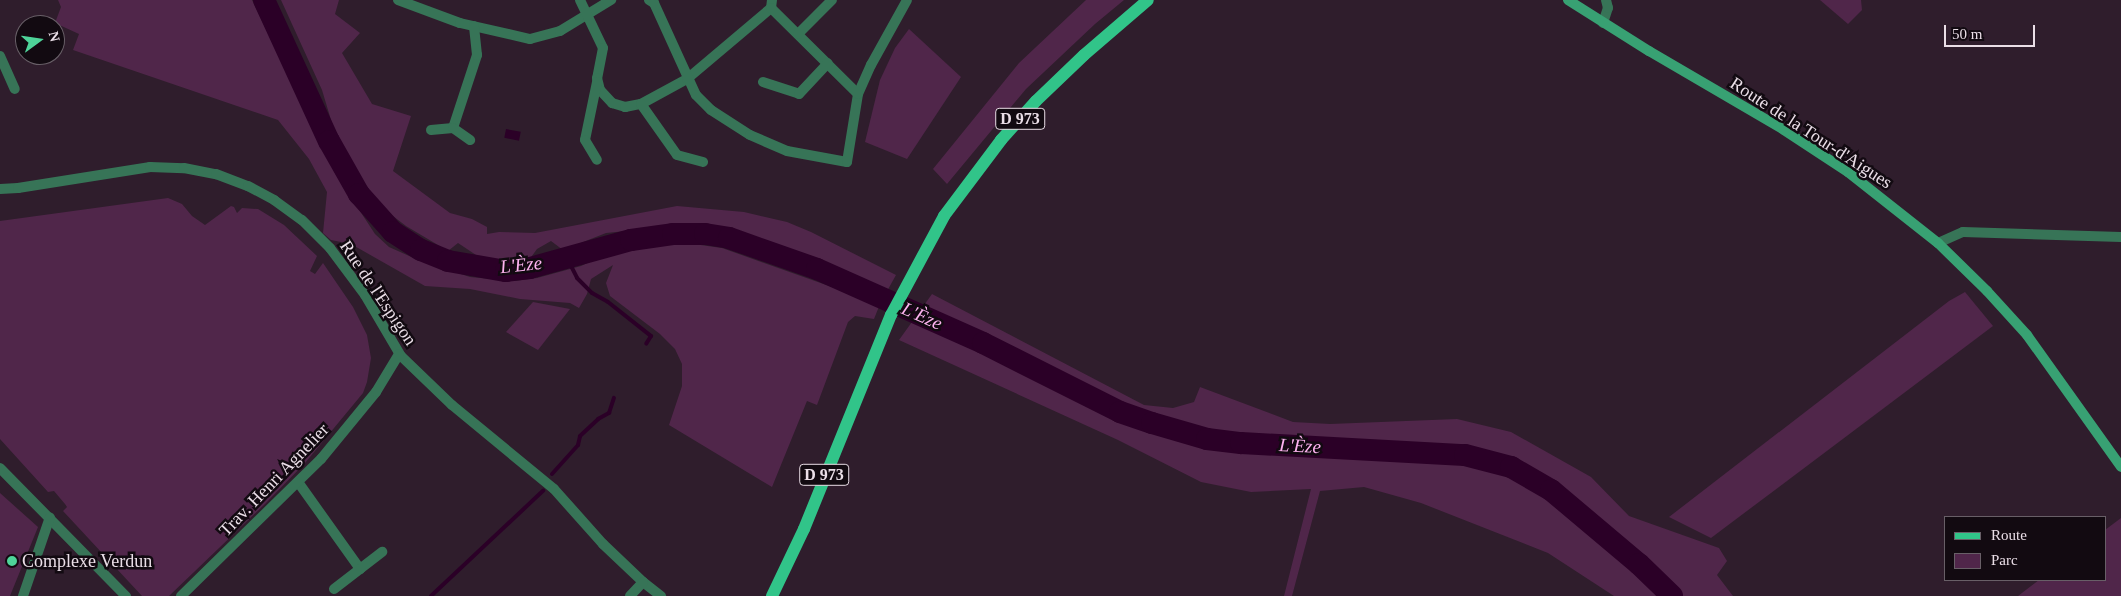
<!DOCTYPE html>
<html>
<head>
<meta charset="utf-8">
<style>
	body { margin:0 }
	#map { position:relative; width:2121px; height:596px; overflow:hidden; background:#2f1d2c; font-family:"Times New Roman",serif }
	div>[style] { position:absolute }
	.green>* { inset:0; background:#50264a }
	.water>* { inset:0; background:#2b0027; transform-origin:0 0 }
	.stream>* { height:4px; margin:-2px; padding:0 2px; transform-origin:2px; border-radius:2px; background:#2b0027 }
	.river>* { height:22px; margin:-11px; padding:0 11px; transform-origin:11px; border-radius:11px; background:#2b0027 }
	.minor>* { height:10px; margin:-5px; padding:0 5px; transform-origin:5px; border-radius:5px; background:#377457 }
	.secondary>* { height:10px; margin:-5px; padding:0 5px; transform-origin:5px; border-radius:5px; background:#38a173 }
	.primary>* { height:12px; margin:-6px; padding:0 6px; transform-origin:6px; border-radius:6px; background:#31c489 }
	.dots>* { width:14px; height:14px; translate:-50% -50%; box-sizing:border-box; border:2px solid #120a11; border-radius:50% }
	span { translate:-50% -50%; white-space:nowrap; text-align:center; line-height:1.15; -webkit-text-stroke:5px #120a11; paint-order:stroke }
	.shield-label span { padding:1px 4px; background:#120a11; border:1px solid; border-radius:4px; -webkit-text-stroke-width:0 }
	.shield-label { font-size:16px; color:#eadee7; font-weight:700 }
	.street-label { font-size:18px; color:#eadee7 }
	.poi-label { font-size:18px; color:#eadee7 }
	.left { translate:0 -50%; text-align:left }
	.water-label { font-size:19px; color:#fdb3f0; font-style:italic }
	.legend { position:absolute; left:1944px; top:516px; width:162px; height:65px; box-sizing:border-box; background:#120a11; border:1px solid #685f67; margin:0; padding:6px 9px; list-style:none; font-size:15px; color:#eadee7 }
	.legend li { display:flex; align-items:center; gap:10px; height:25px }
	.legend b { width:25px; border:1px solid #685f67 }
	.north { position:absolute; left:15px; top:15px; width:50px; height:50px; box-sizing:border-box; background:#120a11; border:1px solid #685f67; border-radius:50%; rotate:76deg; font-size:14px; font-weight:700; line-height:20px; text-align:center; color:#eadee7 }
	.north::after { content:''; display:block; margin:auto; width:18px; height:22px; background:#4ed399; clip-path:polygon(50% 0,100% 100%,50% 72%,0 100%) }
	.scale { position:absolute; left:1944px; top:25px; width:91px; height:22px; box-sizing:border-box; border:2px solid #eadee7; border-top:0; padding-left:6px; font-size:15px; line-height:18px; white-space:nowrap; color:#eadee7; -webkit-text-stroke:4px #120a11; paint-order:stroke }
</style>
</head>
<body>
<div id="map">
	<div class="green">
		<div style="clip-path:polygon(58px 0,252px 0,335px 173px,375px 234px,389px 247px,416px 259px,470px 277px,514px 281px,537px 278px,581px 266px,628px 244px,647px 241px,679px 242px,722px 248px,880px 304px,874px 319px,855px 316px,848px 322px,817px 405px,807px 401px,772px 487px,669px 425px,682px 386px,682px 364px,675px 349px,660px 334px,610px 296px,606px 283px,613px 265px,591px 279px,587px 294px,579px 308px,570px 303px,520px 299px,470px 289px,425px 286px,351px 244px,331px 240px,323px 233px,327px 192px,309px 159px,278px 120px,73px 50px,79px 34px,55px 23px,61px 7px)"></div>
		<div style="clip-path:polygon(281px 0,339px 0,335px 14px,360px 33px,342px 53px,372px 104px,411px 116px,393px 171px,450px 213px,472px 219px,487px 227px,487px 234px,499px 232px,535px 233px,677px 206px,744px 212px,787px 222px,811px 232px,896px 275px,886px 293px,762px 241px,718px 229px,666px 227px,606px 233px,563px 250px,551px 241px,537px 249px,529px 260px,507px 266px,482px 259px,458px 243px,448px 251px,406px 226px,385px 210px,361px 184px,334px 130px,322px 90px)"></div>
		<div style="clip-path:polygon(1086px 0,1124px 0,1095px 24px,1026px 89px,947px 184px,933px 169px,1019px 63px)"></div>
		<div style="clip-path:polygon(1820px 0,1861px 0,1862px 10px,1848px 24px)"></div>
		<div style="clip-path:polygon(909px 29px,961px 77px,907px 159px,865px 142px,880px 80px,895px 48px)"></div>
		<div style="clip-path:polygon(168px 198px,182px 204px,192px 216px,205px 225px,231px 206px,234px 207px,237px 213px,242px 208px,258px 209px,284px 225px,317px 256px,310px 271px,315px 274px,323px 263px,353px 307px,367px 335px,371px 358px,367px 382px,363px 393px,305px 463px,265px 504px,169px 596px,142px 596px,63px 511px,67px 507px,65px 504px,54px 491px,48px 492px,0 439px,0 221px)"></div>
		<div style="clip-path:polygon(1965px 292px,1993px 326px,1711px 538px,1669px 517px,1949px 301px)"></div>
		<div style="clip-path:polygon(932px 294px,1144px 405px,1173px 408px,1194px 402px,1200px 387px,1293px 422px,1330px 424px,1457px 419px,1511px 432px,1591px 477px,1629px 516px,1719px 548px,1727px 561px,1717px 575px,1733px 596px,1614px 596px,1548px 553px,1421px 503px,1364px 487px,1320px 491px,1292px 596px,1284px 596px,1311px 489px,1251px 492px,1201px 482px,1118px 440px,899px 340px)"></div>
		<div style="clip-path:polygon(533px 302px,570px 309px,538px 350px,506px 332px)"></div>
		<div style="clip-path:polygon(0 493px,38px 527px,10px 596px,0 596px)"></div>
		<div style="clip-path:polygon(2121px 518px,2121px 596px,2018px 596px,2039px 580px,2105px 580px,2105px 530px)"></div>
	</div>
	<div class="water">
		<div style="left:506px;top:129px;width:15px;height:9px;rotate:11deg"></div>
	</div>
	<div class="stream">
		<div style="left:567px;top:258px;width:22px;rotate:63deg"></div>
		<div style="left:577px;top:278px;width:21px;rotate:45deg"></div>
		<div style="left:592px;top:293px;width:18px;rotate:29deg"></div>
		<div style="left:608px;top:302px;width:55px;rotate:38.3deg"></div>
		<div style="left:651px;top:336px;width:9px;rotate:122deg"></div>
		<div style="left:552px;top:474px;width:39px;rotate:-48deg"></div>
		<div style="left:578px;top:445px;width:9px;rotate:-77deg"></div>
		<div style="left:580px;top:436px;width:25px;rotate:-43deg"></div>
		<div style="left:598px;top:419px;width:13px;rotate:-29deg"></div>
		<div style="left:609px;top:413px;width:16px;rotate:-72deg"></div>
		<div style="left:431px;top:596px;width:154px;rotate:-43.2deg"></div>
	</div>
	<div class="river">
		<div style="left:264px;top:0;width:155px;rotate:65.3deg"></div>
		<div style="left:329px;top:141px;width:61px;rotate:60.5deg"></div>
		<div style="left:359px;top:194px;width:51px;rotate:48.2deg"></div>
		<div style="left:393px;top:232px;width:33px;rotate:33deg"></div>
		<div style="left:421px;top:250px;width:29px;rotate:22deg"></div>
		<div style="left:448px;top:261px;width:59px;rotate:9.8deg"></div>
		<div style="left:506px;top:271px;width:24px;rotate:-7deg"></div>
		<div style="left:530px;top:268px;width:105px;rotate:-15.5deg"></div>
		<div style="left:631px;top:240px;width:42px;rotate:-8.1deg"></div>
		<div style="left:673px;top:234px;width:32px"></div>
		<div style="left:705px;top:234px;width:24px;rotate:9deg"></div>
		<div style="left:729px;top:238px;width:93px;rotate:19.4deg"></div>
		<div style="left:817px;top:269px;width:182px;rotate:24deg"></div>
		<div style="left:983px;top:343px;width:153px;rotate:26.7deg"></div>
		<div style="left:1120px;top:412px;width:34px;rotate:19deg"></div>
		<div style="left:1152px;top:423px;width:57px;rotate:16.2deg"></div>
		<div style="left:1207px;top:439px;width:34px;rotate:7deg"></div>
		<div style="left:1241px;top:443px;width:224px;rotate:3.1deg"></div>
		<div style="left:1465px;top:455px;width:48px;rotate:14.6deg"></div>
		<div style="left:1511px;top:467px;width:46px;rotate:29.9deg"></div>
		<div style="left:1551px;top:490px;width:115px;rotate:40.1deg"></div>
		<div style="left:1639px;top:564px;width:46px;rotate:44.1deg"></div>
	</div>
	<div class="minor">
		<div style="left:398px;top:0;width:66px;rotate:20.4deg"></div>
		<div style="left:460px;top:23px;width:72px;rotate:12.9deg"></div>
		<div style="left:530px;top:39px;width:31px;rotate:-15deg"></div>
		<div style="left:560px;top:31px;width:60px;rotate:-31.3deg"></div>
		<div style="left:580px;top:0;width:53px;rotate:64.4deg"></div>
		<div style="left:603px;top:48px;width:31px;rotate:101deg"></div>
		<div style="left:597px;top:78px;width:12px;rotate:76deg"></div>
		<div style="left:600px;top:90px;width:18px;rotate:47deg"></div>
		<div style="left:612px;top:103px;width:14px;rotate:17deg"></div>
		<div style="left:625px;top:107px;width:16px;rotate:-11deg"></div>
		<div style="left:641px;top:104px;width:52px;rotate:-28.5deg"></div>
		<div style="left:687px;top:79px;width:110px;rotate:-40.2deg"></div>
		<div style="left:649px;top:0;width:6px;rotate:31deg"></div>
		<div style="left:654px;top:3px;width:101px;rotate:65.5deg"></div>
		<div style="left:696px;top:95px;width:21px;rotate:45deg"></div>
		<div style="left:711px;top:110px;width:46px;rotate:32.7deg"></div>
		<div style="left:750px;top:135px;width:40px;rotate:23.4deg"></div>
		<div style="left:787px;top:151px;width:61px;rotate:10.4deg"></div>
		<div style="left:847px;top:162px;width:69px;rotate:-80.8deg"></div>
		<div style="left:858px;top:94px;width:32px;rotate:-66deg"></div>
		<div style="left:871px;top:65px;width:74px;rotate:-61deg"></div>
		<div style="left:772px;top:0;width:8px;rotate:97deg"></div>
		<div style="left:771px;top:8px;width:122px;rotate:44.7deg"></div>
		<div style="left:1603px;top:23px;width:16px;rotate:-72deg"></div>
		<div style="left:1608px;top:8px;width:8px;rotate:-104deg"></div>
		<div style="left:798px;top:34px;width:48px;rotate:-45deg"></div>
		<div style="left:0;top:56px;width:36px;rotate:66deg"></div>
		<div style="left:597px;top:82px;width:59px;rotate:101.7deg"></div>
		<div style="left:585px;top:140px;width:23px;rotate:59deg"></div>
		<div style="left:763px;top:82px;width:38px;rotate:18deg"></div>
		<div style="left:799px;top:94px;width:42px;rotate:-46.9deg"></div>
		<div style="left:641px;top:104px;width:62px;rotate:54.8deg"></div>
		<div style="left:677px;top:155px;width:27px;rotate:15deg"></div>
		<div style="left:453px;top:128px;width:77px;rotate:-71.8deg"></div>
		<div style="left:477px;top:55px;width:29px;rotate:-96deg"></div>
		<div style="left:431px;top:130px;width:22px;rotate:-5deg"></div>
		<div style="left:453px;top:128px;width:21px;rotate:35deg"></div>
		<div style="left:0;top:189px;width:18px;rotate:-3deg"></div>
		<div style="left:18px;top:188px;width:134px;rotate:-9deg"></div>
		<div style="left:150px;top:167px;width:34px;rotate:2deg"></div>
		<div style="left:184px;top:168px;width:33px;rotate:11deg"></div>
		<div style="left:216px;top:174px;width:34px;rotate:21deg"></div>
		<div style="left:248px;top:186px;width:30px;rotate:28deg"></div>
		<div style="left:274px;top:200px;width:34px;rotate:36deg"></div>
		<div style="left:302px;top:220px;width:40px;rotate:45deg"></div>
		<div style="left:330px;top:248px;width:59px;rotate:53.3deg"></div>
		<div style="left:365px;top:295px;width:71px;rotate:59.5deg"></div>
		<div style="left:401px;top:356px;width:71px;rotate:43.9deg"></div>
		<div style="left:452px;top:405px;width:132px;rotate:39.5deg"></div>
		<div style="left:554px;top:489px;width:74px;rotate:48.3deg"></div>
		<div style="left:603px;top:544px;width:55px;rotate:43.5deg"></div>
		<div style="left:643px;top:582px;width:23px;rotate:38deg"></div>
		<div style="left:1938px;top:243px;width:27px;rotate:-24deg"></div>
		<div style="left:1963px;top:232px;width:158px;rotate:1.8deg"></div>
		<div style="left:0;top:468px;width:180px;rotate:45.5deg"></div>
		<div style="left:298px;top:482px;width:107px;rotate:54.5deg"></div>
		<div style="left:334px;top:589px;width:61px;rotate:-37.6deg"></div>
		<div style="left:23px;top:596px;width:83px;rotate:-71.1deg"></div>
		<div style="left:181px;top:596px;width:196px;rotate:-44.4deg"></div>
		<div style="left:321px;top:459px;width:87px;rotate:-50.6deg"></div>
		<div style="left:376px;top:392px;width:44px;rotate:-58.8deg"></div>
		<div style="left:630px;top:596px;width:19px;rotate:-47deg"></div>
	</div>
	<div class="secondary">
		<div style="left:1568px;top:0;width:96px;rotate:32.2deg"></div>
		<div style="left:1649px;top:51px;width:156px;rotate:30.3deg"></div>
		<div style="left:1784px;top:130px;width:77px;rotate:33.3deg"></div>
		<div style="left:1848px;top:172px;width:115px;rotate:38.3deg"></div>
		<div style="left:1938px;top:243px;width:69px;rotate:44.4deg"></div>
		<div style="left:1987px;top:291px;width:59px;rotate:47.7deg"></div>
		<div style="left:2027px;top:335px;width:162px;rotate:54.5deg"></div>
	</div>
	<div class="primary">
		<div style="left:772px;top:596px;width:74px;rotate:-64.5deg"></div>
		<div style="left:804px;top:529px;width:231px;rotate:-67.9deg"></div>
		<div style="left:891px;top:315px;width:112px;rotate:-61.8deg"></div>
		<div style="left:944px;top:216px;width:95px;rotate:-53.1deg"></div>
		<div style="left:1001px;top:140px;width:52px;rotate:-48.1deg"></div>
		<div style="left:1036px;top:101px;width:66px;rotate:-43.8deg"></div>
		<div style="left:1084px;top:55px;width:84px;rotate:-40.7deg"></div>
	</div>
	<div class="dots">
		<div style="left:12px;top:561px;background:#4ed399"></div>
	</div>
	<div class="shield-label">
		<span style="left:1020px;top:119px">D 973</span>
		<span style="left:824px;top:475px">D 973</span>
	</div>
	<div class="street-label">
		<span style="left:1811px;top:133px;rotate:33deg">Route de la Tour-d'Aigues</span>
		<span style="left:378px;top:293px;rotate:56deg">Rue de l'Espigon</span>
		<span style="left:274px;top:480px;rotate:-46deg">Trav. Henri Agnelier</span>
	</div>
	<div class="poi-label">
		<span class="left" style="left:22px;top:561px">Complexe Verdun</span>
	</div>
	<div class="water-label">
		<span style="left:521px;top:265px;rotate:-6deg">L'Èze</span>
		<span style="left:922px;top:316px;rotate:24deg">L'Èze</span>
		<span style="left:1300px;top:446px;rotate:3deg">L'Èze</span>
	</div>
	<ul class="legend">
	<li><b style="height:6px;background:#31c489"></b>Route</li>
	<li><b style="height:14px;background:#50264a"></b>Parc</li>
	</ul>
	<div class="north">N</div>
	<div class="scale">50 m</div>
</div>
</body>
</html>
